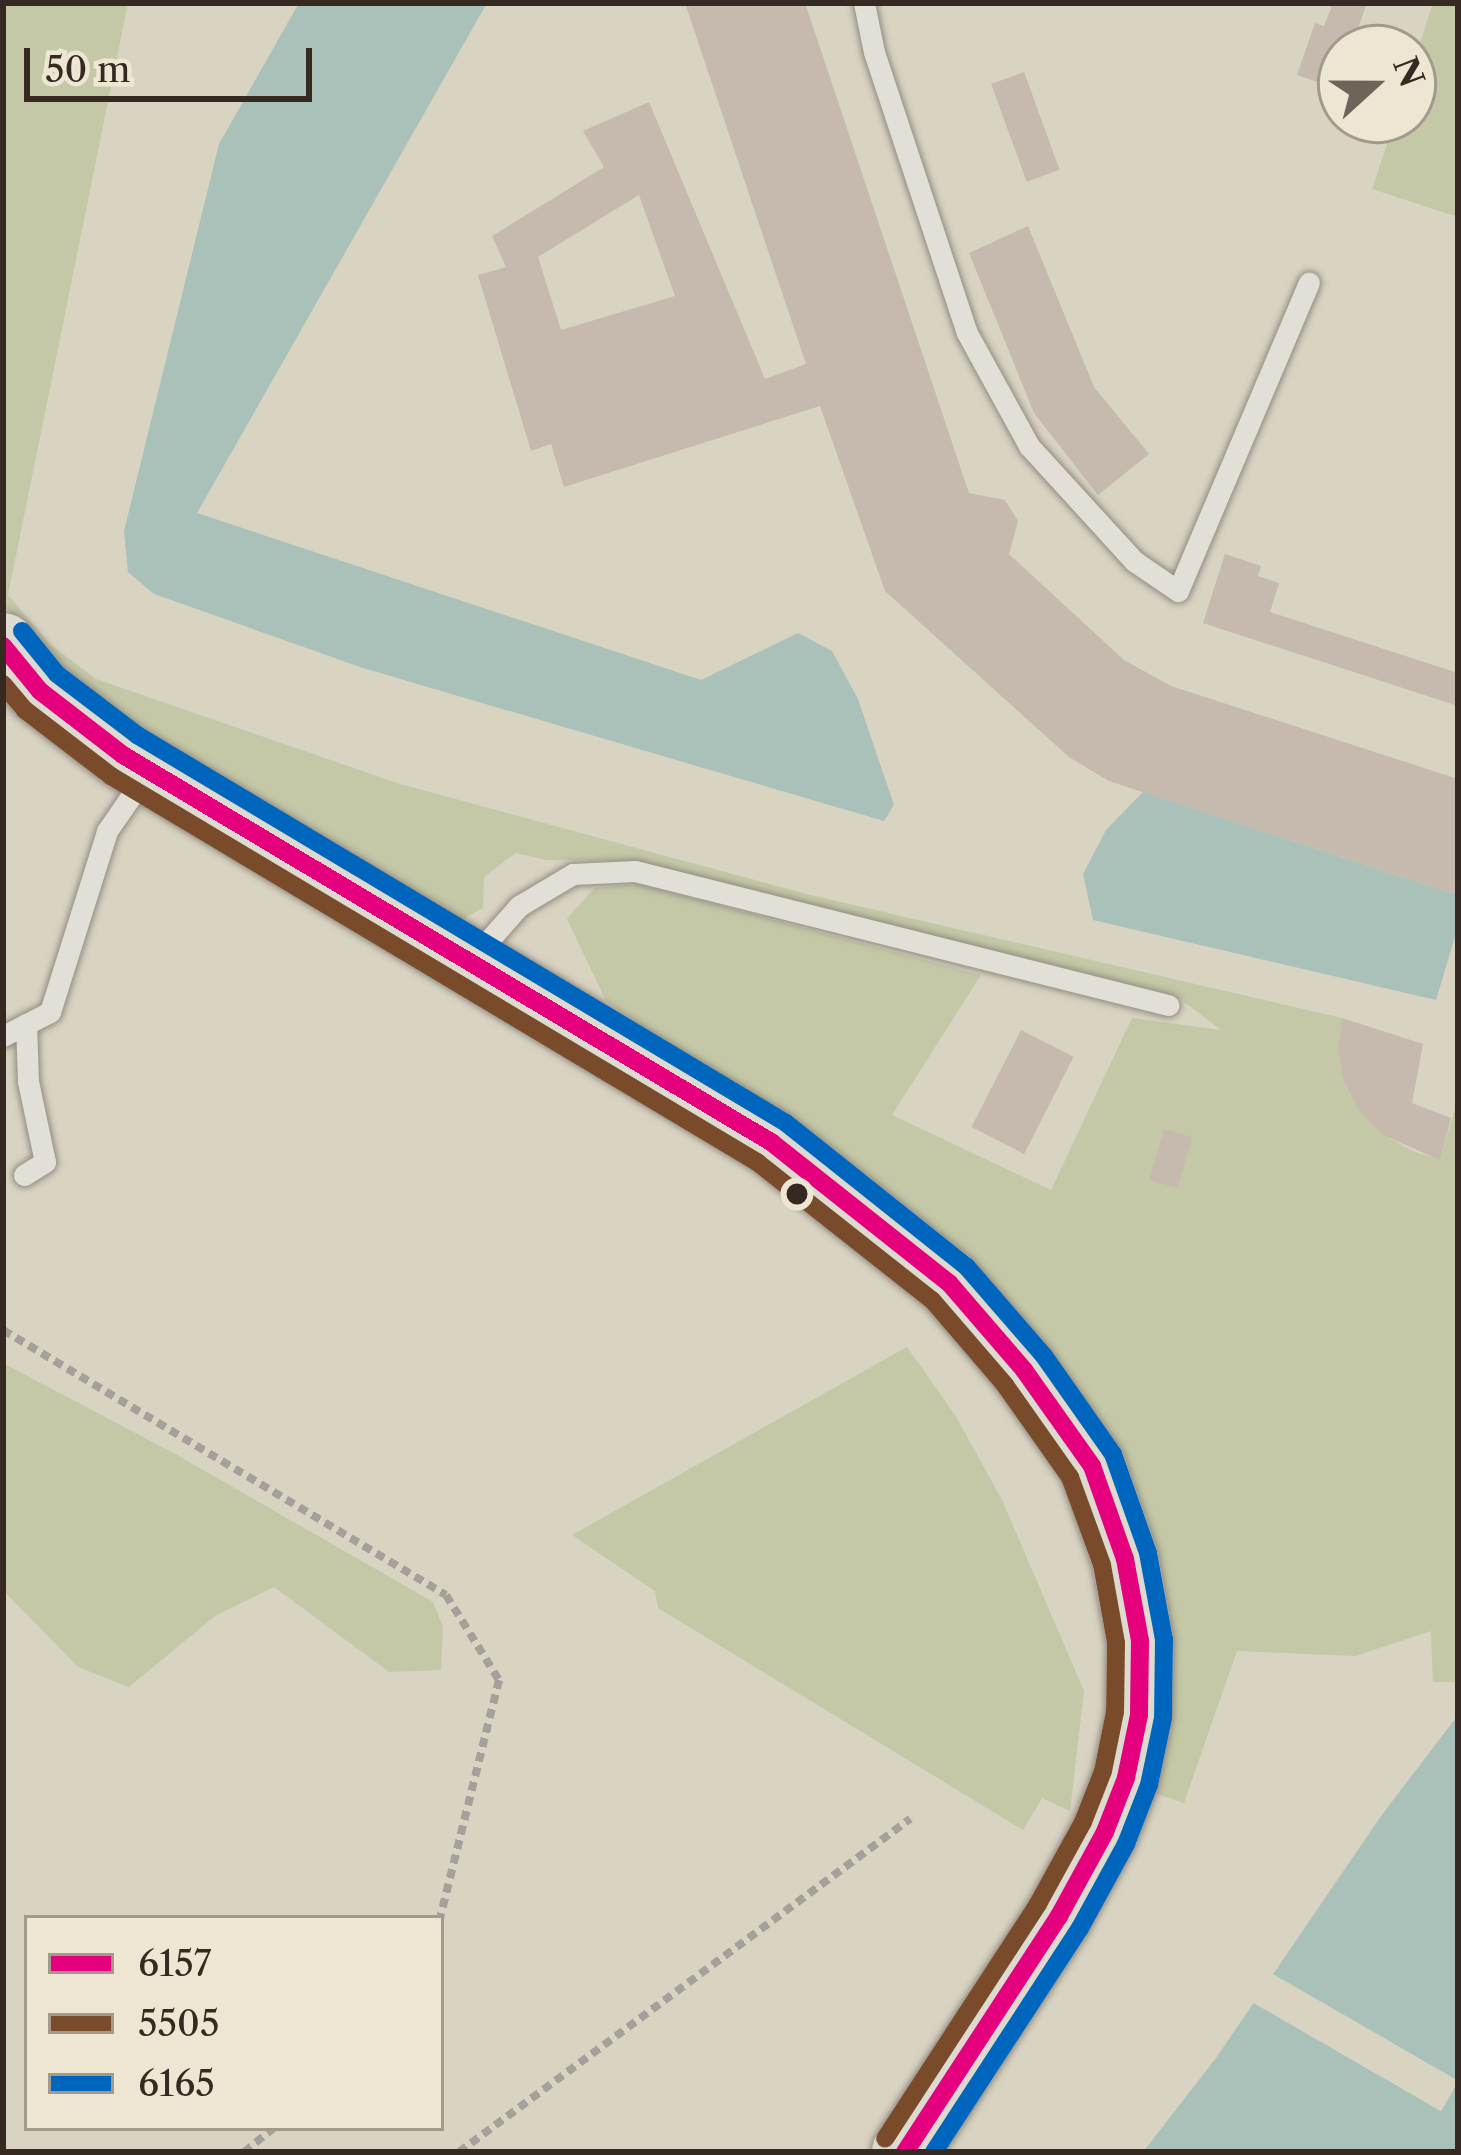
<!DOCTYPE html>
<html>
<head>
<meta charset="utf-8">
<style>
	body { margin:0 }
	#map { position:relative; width:1461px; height:2155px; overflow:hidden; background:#d9d3c2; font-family:"Libre Caslon Text",serif }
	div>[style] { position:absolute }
	.green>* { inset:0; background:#c4c8a6 }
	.water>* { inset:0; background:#a9c1b9 }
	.pier>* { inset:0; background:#d9d3c2; transform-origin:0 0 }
	.building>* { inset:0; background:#c6b9ad; transform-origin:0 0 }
	.path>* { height:8px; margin-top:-4px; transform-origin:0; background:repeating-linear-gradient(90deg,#a4a19a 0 9px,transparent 0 15px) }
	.roads { filter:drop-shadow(0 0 3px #938d83) drop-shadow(0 0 3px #938d83) }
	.lane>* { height:21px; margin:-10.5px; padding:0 10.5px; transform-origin:10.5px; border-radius:10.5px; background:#e2dfd6 }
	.primary>* { height:66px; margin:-33px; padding:0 33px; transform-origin:33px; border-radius:33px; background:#dddad0 }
	.bus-1>* { height:18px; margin:-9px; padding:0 9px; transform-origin:9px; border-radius:9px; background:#e5007d }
	.bus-2>* { height:18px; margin:-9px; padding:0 9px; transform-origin:9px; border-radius:9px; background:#7a4b2a }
	.bus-3>* { height:18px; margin:-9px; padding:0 9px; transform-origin:9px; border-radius:9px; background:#0065bd }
	.dots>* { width:33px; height:33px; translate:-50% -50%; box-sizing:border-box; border:6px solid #ece6d2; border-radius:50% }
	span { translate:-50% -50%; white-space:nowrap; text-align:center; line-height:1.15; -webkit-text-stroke:12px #ece6d2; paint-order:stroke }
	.frame { position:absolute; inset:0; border:6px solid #362921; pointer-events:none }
	.legend { position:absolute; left:24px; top:1915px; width:420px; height:216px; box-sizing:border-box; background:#ece6d2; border:3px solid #a39a8b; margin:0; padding:15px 21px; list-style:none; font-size:36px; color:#362921 }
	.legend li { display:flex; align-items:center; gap:24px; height:60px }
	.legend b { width:60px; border:3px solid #a39a8b }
	.north { position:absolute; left:1317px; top:24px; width:120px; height:120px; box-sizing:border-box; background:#ece6d2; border:3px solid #a39a8b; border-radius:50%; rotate:69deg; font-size:33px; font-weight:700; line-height:48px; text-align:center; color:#362921 }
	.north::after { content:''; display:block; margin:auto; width:42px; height:54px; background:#6f6459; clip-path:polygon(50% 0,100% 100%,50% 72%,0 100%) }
	.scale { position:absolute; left:24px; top:48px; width:288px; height:54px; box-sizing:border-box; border:6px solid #362921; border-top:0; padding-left:15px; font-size:36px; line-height:42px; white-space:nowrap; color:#362921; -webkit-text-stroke:9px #ece6d2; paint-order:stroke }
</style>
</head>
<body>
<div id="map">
	<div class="green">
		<div style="clip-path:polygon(3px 3px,128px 3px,8px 595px,51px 645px,96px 679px,400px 784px,806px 894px,1342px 1018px,1338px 1046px,1342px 1075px,1383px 1135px,1415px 1152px,1440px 1159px,1458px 1099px,1458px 1682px,1433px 1682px,1431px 1631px,1355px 1656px,1237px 1651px,1184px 1803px,1151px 1792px,1171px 1688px,1027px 1328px,900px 1201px,606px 1001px,567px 919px,594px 888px,639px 884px,981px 975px,892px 1115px,1051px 1190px,1132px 1018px,1221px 1030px,1175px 995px,630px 861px,547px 860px,515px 853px,484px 877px,483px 908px,458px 922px,135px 736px,32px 644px,3px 603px)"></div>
		<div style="clip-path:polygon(1433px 3px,1458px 3px,1458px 217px,1372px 189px,1395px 120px,1413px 120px,1413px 65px)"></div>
		<div style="clip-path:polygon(907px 1347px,955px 1415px,1002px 1500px,1084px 1691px,1070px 1811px,1042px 1798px,1023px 1830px,658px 1608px,655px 1591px,572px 1535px)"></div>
		<div style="clip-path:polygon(3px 1363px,177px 1455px,433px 1602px,443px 1627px,441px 1670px,389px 1672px,274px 1587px,215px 1616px,129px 1687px,78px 1667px,3px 1590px)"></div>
	</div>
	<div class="water">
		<div style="clip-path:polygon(299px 3px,487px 3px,197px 513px,701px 680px,798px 633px,832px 651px,858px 699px,894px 805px,884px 821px,363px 668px,154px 594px,128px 572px,124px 531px,219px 144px)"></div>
		<div style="clip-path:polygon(1143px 792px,1458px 895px,1458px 927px,1436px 1000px,1093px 920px,1083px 874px,1106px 830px)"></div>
		<div style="clip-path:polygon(1458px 1715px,1458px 2152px,1143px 2152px,1216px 2058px,1381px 1816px)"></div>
	</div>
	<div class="pier">
		<div style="left:1268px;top:1971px;width:220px;height:35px;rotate:30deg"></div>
	</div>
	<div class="building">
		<div style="clip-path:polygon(evenodd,685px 3px,805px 3px,969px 493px,1005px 500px,1018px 521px,1009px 554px,1124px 660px,1171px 686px,1458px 779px,1458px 895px,1109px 781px,1069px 757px,885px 591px,820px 406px,564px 487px,551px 444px,531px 451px,478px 275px,506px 267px,492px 236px,604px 167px,583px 131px,649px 102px,765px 379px,806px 364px,685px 3px,639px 195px,675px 296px,561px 330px,538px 257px,639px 195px)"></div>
		<div style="clip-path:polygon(1333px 3px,1367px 3px,1351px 48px,1341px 48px,1341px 90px,1297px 75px,1315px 23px,1324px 26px)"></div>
		<div style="left:1024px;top:72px;width:104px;height:35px;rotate:70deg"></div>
		<div style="clip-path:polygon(1028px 226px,1094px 387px,1149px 454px,1098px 495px,1034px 413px,969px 253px)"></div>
		<div style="clip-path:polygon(1225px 554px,1261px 566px,1258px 576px,1279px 583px,1270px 612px,1458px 673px,1458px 706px,1203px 623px)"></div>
		<div style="clip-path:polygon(1342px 1018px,1423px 1044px,1412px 1103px,1451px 1118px,1440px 1160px,1383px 1135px,1358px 1110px,1342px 1076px,1338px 1046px)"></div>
		<div style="left:1021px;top:1030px;width:59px;height:109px;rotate:27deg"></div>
		<div style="left:1164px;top:1129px;width:29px;height:53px;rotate:16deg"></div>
	</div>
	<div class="path">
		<div style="left:3px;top:1330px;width:516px;rotate:30.89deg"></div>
		<div style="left:446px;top:1595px;width:100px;rotate:58.1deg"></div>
		<div style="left:499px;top:1680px;width:245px;rotate:103.9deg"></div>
		<div style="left:244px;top:2152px;width:38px;rotate:-39deg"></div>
		<div style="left:459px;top:2152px;width:561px;rotate:-36.44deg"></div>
	</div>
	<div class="roads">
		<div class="lane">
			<div style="left:864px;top:3px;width:50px;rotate:78.5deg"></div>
			<div style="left:874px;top:52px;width:296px;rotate:71.7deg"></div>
			<div style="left:967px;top:333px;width:129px;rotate:61.2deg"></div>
			<div style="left:1029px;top:446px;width:156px;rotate:47.6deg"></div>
			<div style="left:1134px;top:561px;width:53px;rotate:34.3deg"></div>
			<div style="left:1178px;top:591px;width:335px;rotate:-67deg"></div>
			<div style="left:474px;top:957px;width:68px;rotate:-48.6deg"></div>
			<div style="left:519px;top:906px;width:63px;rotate:-30.7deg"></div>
			<div style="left:573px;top:874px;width:62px;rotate:-2.8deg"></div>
			<div style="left:635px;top:871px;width:550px;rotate:14.11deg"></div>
			<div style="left:3px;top:1036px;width:53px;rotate:-27.1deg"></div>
			<div style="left:50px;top:1012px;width:190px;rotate:-72.5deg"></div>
			<div style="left:107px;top:831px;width:67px;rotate:-55.4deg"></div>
			<div style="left:24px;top:1175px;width:25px;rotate:-32deg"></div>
			<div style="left:45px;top:1162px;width:83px;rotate:-101.9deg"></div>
			<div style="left:28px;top:1081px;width:57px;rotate:-92deg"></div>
		</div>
		<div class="primary">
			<div style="left:3px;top:646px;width:58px;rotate:50.6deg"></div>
			<div style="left:40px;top:691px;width:105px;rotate:37.6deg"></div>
			<div style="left:123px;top:755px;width:755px;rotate:30.85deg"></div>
			<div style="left:771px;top:1142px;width:227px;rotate:38.4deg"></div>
			<div style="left:949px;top:1283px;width:115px;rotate:49.2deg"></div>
			<div style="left:1024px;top:1370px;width:118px;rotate:54.7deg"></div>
			<div style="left:1092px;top:1466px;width:99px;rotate:70.5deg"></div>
			<div style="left:1125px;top:1559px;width:83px;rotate:79.6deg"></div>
			<div style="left:1140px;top:1641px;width:74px;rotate:90.8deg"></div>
			<div style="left:1139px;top:1715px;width:64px;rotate:101.7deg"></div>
			<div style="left:1126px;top:1778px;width:58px;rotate:111.3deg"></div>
			<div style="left:1105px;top:1832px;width:96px;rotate:118.7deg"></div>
			<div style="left:1059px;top:1916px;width:282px;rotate:123.1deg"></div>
		</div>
	</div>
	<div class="bus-1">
		<div style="left:3px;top:646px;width:58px;rotate:50.6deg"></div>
		<div style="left:40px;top:691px;width:105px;rotate:37.6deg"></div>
		<div style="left:123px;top:755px;width:755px;rotate:30.85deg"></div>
		<div style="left:771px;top:1142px;width:227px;rotate:38.4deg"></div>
		<div style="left:949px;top:1283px;width:115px;rotate:49.2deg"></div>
		<div style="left:1024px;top:1370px;width:118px;rotate:54.7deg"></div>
		<div style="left:1092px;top:1466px;width:99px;rotate:70.5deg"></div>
		<div style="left:1125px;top:1559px;width:83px;rotate:79.6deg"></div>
		<div style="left:1140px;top:1641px;width:74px;rotate:90.8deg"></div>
		<div style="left:1139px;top:1715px;width:64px;rotate:101.7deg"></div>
		<div style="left:1126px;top:1778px;width:58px;rotate:111.3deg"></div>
		<div style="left:1105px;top:1832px;width:96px;rotate:118.7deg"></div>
		<div style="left:1059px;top:1916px;width:282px;rotate:123.1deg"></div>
	</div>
	<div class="bus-2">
		<div style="left:3px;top:684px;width:34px;rotate:50deg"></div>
		<div style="left:25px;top:710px;width:108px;rotate:37.5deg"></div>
		<div style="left:111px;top:776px;width:753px;rotate:30.86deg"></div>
		<div style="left:757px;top:1162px;width:223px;rotate:38.3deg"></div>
		<div style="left:932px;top:1300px;width:112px;rotate:49.3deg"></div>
		<div style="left:1005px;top:1385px;width:113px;rotate:54.8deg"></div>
		<div style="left:1070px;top:1477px;width:94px;rotate:70deg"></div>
		<div style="left:1102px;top:1565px;width:79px;rotate:79.8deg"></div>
		<div style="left:1116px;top:1643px;width:69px;rotate:90.8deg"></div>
		<div style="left:1115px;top:1712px;width:60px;rotate:101.5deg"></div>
		<div style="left:1103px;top:1771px;width:55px;rotate:111.4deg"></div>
		<div style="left:1083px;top:1822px;width:94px;rotate:118.8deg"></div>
		<div style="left:1038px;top:1904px;width:280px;rotate:123.1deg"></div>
	</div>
	<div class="bus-3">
		<div style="left:22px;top:631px;width:55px;rotate:50.9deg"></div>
		<div style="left:57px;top:674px;width:101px;rotate:37.3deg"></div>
		<div style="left:137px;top:735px;width:756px;rotate:30.87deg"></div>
		<div style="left:786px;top:1123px;width:230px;rotate:38.5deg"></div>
		<div style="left:966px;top:1266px;width:119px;rotate:49.1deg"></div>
		<div style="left:1044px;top:1356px;width:120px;rotate:54.9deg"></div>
		<div style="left:1113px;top:1454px;width:105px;rotate:70.5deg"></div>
		<div style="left:1148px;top:1553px;width:87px;rotate:79.5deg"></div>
		<div style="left:1164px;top:1639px;width:79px;rotate:90.7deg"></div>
		<div style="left:1163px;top:1718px;width:68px;rotate:101.8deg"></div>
		<div style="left:1149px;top:1785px;width:63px;rotate:111.3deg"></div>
		<div style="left:1126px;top:1844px;width:96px;rotate:118.7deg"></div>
		<div style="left:1080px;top:1928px;width:267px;rotate:123.1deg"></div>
	</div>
	<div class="dots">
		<div style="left:797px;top:1194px;background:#362921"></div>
	</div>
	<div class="frame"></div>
	<ul class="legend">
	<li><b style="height:15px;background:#e5007d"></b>6157</li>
	<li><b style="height:15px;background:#7a4b2a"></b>5505</li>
	<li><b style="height:15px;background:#0065bd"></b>6165</li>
	</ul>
	<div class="north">N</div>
	<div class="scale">50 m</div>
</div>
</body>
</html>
